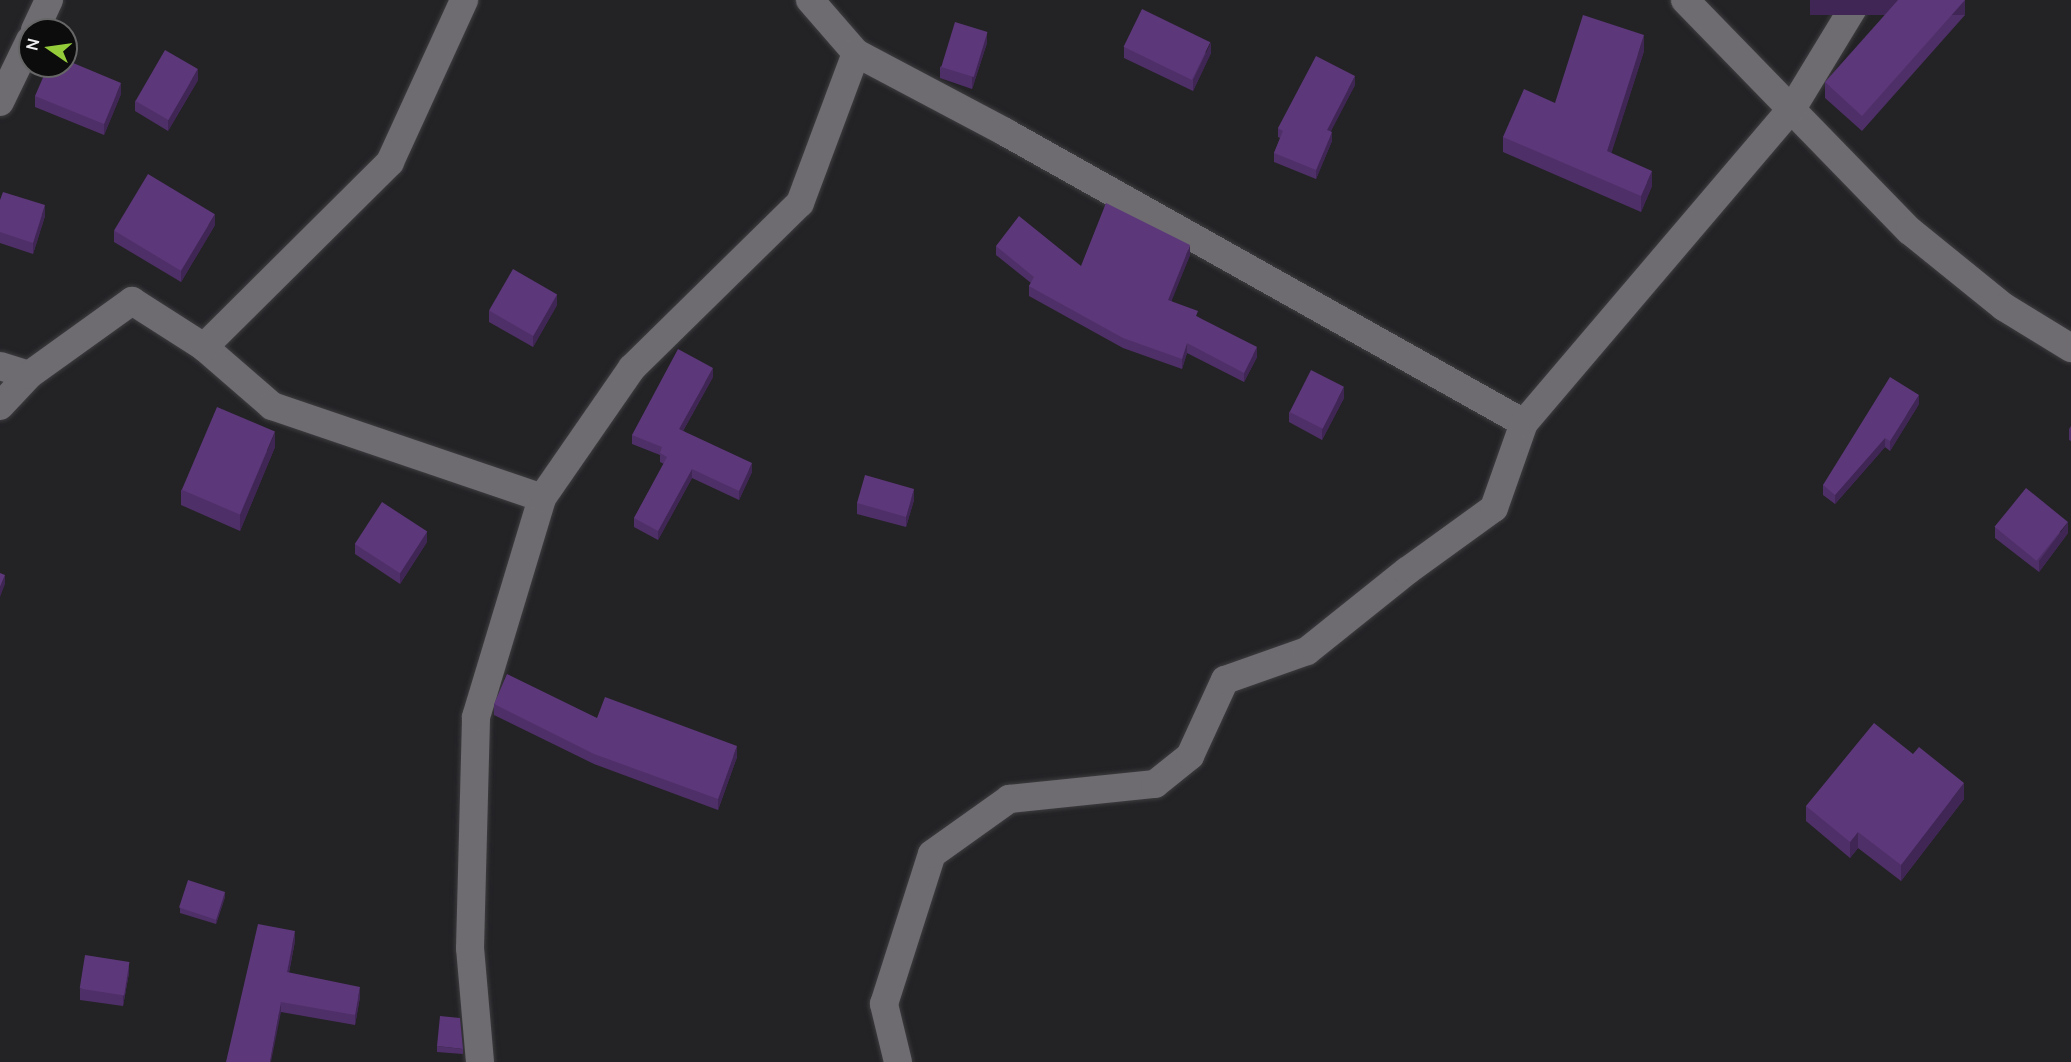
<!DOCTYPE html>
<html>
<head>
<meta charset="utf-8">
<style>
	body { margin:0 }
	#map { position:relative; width:2071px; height:1062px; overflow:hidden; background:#232225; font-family:Manrope,sans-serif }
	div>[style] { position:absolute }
	.roads { filter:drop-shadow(0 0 2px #3e3d40) drop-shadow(0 0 2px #3e3d40) }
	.street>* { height:28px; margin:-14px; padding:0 14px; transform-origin:14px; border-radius:14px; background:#6e6c70 }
	.wall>* { inset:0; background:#4f2f68 }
	.shaded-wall>* { inset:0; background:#402655; transform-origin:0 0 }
	.building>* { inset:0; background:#5c3779; transform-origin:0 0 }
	span { translate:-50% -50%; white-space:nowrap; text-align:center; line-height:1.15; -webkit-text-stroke:5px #0c0c0d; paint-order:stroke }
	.north { position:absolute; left:18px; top:18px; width:60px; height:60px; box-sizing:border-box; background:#0c0c0d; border:2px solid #666667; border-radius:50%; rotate:283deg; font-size:16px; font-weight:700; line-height:24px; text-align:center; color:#eeedef }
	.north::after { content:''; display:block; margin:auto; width:21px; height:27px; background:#95cc3a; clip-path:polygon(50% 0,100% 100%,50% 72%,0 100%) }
</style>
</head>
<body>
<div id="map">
	<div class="roads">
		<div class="street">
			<div style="left:810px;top:0;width:70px;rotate:49deg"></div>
			<div style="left:856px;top:53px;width:169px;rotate:27.9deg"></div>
			<div style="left:1005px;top:132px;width:595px;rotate:29.28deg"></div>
			<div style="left:1685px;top:0;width:322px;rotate:45.8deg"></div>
			<div style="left:1910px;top:231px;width:121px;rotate:39deg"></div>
			<div style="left:2004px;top:307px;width:79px;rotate:31.5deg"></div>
			<div style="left:35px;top:30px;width:33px;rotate:-65deg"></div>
			<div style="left:0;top:102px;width:69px;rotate:-64.2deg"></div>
			<div style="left:204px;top:347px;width:90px;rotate:40.9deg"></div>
			<div style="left:272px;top:406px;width:285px;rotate:18.8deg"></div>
			<div style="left:0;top:366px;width:30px;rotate:17deg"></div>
			<div style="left:0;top:406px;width:42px;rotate:-46.9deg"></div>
			<div style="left:29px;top:375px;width:127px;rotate:-35.7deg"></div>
			<div style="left:132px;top:301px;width:85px;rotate:32.6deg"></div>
			<div style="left:204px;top:347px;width:262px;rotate:-44.8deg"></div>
			<div style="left:390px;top:162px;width:178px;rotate:-65.4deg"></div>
			<div style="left:480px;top:1062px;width:114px;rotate:-95deg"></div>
			<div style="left:470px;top:948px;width:231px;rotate:-88.5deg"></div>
			<div style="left:476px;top:717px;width:229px;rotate:-73.2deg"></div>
			<div style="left:542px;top:498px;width:158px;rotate:-55.3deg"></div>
			<div style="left:632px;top:368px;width:235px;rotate:-44.5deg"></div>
			<div style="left:800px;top:203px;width:160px;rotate:-69.5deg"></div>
			<div style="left:898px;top:1062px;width:60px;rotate:-103.6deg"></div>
			<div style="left:884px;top:1004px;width:157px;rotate:-72.3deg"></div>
			<div style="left:932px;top:854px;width:95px;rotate:-35.5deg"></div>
			<div style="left:1009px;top:799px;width:147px;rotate:-5.9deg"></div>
			<div style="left:1155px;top:784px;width:45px;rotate:-38.7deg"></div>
			<div style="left:1190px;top:756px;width:84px;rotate:-65.3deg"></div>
			<div style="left:1225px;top:680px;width:87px;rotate:-19.5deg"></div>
			<div style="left:1307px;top:651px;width:128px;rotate:-38.7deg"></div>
			<div style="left:1407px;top:571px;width:107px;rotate:-35.9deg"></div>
			<div style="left:1494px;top:508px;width:90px;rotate:-70.6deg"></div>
			<div style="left:1524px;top:423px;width:415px;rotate:-49.6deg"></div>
			<div style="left:1793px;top:107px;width:125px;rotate:-58.7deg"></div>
		</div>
	</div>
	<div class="wall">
		<div style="clip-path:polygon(1965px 0,1965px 15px,1862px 131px,1825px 98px,1825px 82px)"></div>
		<div style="clip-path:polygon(987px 43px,972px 89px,940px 78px,940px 67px)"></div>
		<div style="clip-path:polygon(1124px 47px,1211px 53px,1193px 91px,1124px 58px)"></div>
		<div style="clip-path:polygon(1644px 51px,1611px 153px,1652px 186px,1641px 212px,1503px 152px,1503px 137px,1555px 103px)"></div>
		<div style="clip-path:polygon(198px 80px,168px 131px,135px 111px,135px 101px)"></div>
		<div style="clip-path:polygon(1355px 85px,1330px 132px,1332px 141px,1316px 179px,1274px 162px,1274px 153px,1280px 138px,1278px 137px,1278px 128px)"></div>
		<div style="clip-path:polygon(121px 94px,104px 135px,35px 107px,35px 96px)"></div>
		<div style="clip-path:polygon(0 200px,45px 216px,33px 254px,0 243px)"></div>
		<div style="clip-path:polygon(215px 225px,181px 282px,114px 242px,114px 231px)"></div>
		<div style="clip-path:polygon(996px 246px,1081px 266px,1190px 255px,1171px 301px,1198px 317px,1257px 357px,1244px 382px,1187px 353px,1182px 369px,1123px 348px,1029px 296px,1029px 286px,1031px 283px,996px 255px)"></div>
		<div style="clip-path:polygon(557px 305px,533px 347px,489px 322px,489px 311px)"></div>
		<div style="clip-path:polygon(713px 377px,683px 431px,752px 472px,739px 500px,692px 478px,658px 540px,634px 527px,634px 518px,664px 464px,660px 462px,660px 455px,632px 444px,632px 435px)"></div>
		<div style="clip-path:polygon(1344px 398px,1322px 440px,1289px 422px,1289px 412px)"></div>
		<div style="clip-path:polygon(1919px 404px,1890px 451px,1885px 447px,1835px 504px,1823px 495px,1823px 485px)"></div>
		<div style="clip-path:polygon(2071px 426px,2071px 441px,2069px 440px,2069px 429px)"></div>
		<div style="clip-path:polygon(275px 447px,240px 531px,181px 505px,181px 490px)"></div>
		<div style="clip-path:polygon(914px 500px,906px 527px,857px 514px,857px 503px)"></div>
		<div style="clip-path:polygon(1995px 527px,2068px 533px,2039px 572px,1995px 538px)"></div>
		<div style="clip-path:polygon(427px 542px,400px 584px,355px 554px,355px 544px)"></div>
		<div style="clip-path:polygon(494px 704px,597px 718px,737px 757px,718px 810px,594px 764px,494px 715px)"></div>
		<div style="clip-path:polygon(1964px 799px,1901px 881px,1858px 848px,1850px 858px,1806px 821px,1806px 806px)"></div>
		<div style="clip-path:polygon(225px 897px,216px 924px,180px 913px,180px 908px)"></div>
		<div style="clip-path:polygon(295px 941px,289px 973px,360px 997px,355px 1025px,281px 1012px,226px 1062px)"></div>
		<div style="clip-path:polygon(129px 973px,123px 1006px,80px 1000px,80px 989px)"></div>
		<div style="clip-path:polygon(437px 1046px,463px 1049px,463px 1054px,437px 1052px)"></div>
	</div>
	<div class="shaded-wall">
		<div style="left:1965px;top:0;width:15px;height:155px;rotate:90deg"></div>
		<div style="clip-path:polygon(987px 32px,987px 43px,972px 89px,972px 78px)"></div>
		<div style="clip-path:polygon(1644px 35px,1644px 51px,1607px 167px,1607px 151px)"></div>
		<div style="clip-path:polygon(1211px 42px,1211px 53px,1193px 91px,1193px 80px)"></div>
		<div style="clip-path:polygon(198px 69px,198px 80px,168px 131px,168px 120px)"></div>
		<div style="clip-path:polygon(1355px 76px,1355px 85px,1327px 139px,1327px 130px)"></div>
		<div style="clip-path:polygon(121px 83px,121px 94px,104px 135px,104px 124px)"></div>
		<div style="clip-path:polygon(1332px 132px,1332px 141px,1316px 179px,1316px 170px)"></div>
		<div style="clip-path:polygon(1652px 171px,1652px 186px,1641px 212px,1641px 196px)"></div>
		<div style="clip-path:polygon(45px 205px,45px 216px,33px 254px,33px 243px)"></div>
		<div style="clip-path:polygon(215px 214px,215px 225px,181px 282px,181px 271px)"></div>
		<div style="clip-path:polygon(1190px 245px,1190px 255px,1168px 310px,1168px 300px)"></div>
		<div style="clip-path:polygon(557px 294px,557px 305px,533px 347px,533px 336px)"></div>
		<div style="clip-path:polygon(1187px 343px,1187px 353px,1182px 369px,1182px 359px)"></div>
		<div style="clip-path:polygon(1257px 347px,1257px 357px,1244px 382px,1244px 373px)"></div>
		<div style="clip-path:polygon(713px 368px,713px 377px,679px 438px,679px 429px)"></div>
		<div style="clip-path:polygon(1344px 387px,1344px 398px,1322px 440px,1322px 429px)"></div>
		<div style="clip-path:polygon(1919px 395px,1919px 404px,1890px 451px,1890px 441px)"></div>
		<div style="clip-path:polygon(275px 432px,275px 447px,240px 531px,240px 515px)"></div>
		<div style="clip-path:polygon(1885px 438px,1885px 447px,1835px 504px,1835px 495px)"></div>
		<div style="clip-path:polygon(752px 463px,752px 472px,739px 500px,739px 491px)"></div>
		<div style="clip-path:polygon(692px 469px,692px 478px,658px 540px,658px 531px)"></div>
		<div style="clip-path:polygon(914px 489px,914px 500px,906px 527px,906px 516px)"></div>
		<div style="clip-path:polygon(2068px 522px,2068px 533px,2039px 572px,2039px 561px)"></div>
		<div style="clip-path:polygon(427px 531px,427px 542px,400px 584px,400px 573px)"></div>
		<div style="clip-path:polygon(5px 575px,5px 584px,0 597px,0 587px)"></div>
		<div style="clip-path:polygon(737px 746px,737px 757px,718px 810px,718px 799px)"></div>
		<div style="clip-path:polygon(1964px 783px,1964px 799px,1901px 881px,1901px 865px)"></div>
		<div style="clip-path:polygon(1858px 832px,1858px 848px,1850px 858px,1850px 842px)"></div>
		<div style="clip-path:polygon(225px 892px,225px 897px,216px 924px,216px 919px)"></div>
		<div style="clip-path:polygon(295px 931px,295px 941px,287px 982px,287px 972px)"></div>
		<div style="clip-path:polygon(129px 962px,129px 973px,123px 1006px,123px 995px)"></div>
		<div style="clip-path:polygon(360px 987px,360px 997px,355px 1025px,355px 1015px)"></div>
		<div style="clip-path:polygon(281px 1002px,281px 1012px,271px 1062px,270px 1062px)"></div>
	</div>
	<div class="building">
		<div style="clip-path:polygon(1898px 0,1965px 0,1862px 116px,1825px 82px)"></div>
		<div style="left:1142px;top:9px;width:76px;height:42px;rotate:26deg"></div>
		<div style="clip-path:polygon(1583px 15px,1644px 35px,1607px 151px,1652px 171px,1641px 196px,1503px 137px,1524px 89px,1555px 103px)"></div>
		<div style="left:955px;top:22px;width:34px;height:47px;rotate:17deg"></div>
		<div style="left:165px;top:50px;width:38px;height:59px;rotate:30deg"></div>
		<div style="clip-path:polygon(1316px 56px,1355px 76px,1327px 130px,1332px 132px,1316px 170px,1274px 153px,1283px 131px,1278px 128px)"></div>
		<div style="clip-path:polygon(66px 60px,121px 83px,104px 124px,35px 96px,48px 66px,66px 66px)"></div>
		<div style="left:148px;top:174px;width:78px;height:66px;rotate:31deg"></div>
		<div style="clip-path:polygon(3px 192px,45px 205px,33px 243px,0 232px,0 200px)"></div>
		<div style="clip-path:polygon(1106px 203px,1190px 245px,1168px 300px,1198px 311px,1196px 316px,1257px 347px,1244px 373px,1187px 343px,1182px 359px,1123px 338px,1029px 286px,1034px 277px,996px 246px,1019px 216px,1081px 266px)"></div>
		<div style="left:513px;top:269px;width:51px;height:48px;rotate:30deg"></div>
		<div style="clip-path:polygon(678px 349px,713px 368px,679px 429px,752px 463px,739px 491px,692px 469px,658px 531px,634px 518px,667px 457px,660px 453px,662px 447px,632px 435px)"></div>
		<div style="left:1311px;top:370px;width:37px;height:47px;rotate:27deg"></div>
		<div style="clip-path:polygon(1890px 377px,1919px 395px,1890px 441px,1885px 438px,1835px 495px,1823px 485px)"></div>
		<div style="left:217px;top:407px;width:63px;height:90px;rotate:23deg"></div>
		<div style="left:865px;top:475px;width:51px;height:29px;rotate:16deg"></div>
		<div style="left:2026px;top:488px;width:54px;height:50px;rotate:39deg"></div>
		<div style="left:382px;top:502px;width:54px;height:50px;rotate:33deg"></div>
		<div style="clip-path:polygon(0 573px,5px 575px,0 587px)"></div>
		<div style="clip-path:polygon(507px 674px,597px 718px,605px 697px,737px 746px,718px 799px,594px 754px,494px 704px)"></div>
		<div style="clip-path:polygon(1874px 723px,1913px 754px,1919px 747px,1964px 783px,1901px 865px,1858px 832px,1850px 842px,1806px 806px)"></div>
		<div style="left:188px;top:880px;width:39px;height:29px;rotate:18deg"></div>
		<div style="clip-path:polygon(258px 924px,295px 931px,287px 972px,360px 987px,355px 1015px,281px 1002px,270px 1062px,226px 1062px)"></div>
		<div style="left:85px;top:955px;width:45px;height:34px;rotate:9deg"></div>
		<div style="clip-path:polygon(440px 1016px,460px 1018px,463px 1049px,437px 1046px)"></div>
	</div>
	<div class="north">N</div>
</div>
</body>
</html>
